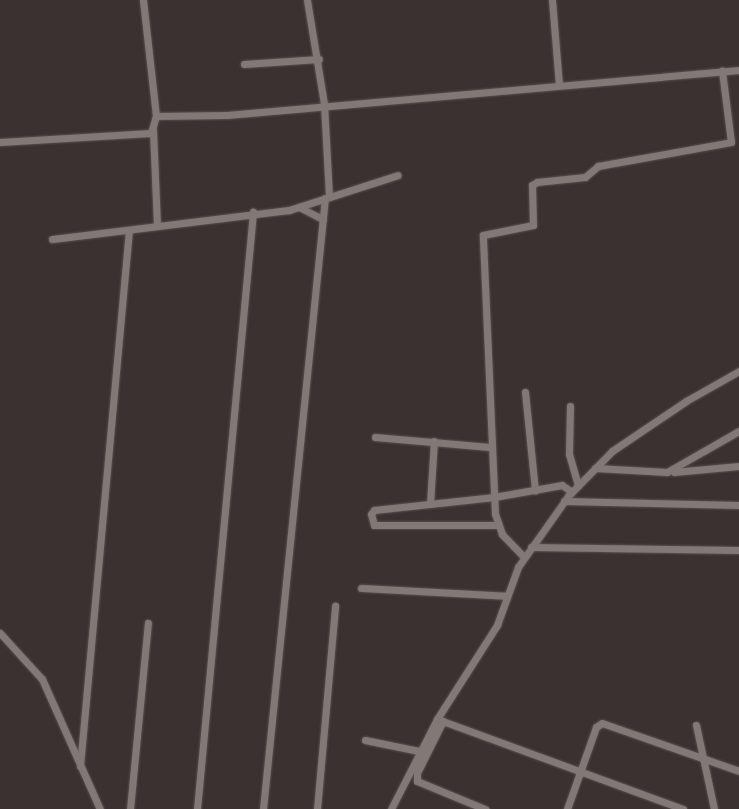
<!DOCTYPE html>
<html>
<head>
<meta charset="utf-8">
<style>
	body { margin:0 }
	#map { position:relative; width:739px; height:809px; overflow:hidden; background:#3a3130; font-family:"DM Sans",sans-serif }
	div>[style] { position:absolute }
	.roads { filter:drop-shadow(0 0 1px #58504f) drop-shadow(0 0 1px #58504f) }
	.minor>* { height:7px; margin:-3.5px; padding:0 3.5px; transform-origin:3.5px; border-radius:3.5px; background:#827876 }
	span { translate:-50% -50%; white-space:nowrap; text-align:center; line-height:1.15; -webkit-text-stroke:4px #2f2726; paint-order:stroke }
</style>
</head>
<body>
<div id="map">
	<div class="roads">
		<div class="minor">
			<div style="left:307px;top:0;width:105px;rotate:80.7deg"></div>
			<div style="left:324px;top:104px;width:91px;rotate:86.9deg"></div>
			<div style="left:552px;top:0;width:85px;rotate:85.3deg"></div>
			<div style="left:244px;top:64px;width:75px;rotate:-3.8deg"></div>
			<div style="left:156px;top:116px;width:71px;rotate:-0.8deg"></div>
			<div style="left:227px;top:115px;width:514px;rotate:-5.02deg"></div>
			<div style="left:153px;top:130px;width:96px;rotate:87.6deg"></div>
			<div style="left:0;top:142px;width:151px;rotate:-3.4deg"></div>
			<div style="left:151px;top:133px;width:18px;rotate:-74deg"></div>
			<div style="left:156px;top:116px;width:117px;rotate:-96.4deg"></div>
			<div style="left:299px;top:207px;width:27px;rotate:27deg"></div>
			<div style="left:52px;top:239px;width:239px;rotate:-7deg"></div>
			<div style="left:289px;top:210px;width:114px;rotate:-17.8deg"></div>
			<div style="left:525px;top:392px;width:99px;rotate:84.2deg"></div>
			<div style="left:570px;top:406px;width:48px;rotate:91.2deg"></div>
			<div style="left:569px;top:454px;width:33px;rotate:74deg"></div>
			<div style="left:375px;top:437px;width:115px;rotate:5deg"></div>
			<div style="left:595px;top:468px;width:72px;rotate:3.2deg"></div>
			<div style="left:667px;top:472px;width:83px;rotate:-29.7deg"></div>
			<div style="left:674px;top:472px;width:65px;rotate:-5.3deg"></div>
			<div style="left:564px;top:501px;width:175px;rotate:1.3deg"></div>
			<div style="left:430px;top:504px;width:63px;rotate:-86.4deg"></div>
			<div style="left:498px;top:525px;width:124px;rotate:180deg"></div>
			<div style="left:374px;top:525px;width:11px;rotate:-105deg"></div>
			<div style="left:371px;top:514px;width:5px;rotate:-53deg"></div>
			<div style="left:374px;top:510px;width:121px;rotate:-6.2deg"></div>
			<div style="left:494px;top:497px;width:69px;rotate:-10deg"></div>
			<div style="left:562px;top:485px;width:12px;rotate:35deg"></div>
			<div style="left:531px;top:547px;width:208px;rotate:0.8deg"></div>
			<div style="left:524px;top:557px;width:32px;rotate:-134deg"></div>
			<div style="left:502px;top:534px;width:21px;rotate:-109deg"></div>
			<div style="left:495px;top:514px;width:279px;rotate:-92.5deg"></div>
			<div style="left:483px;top:235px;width:51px;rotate:-11.3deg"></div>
			<div style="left:533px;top:225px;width:40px;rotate:-91.4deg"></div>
			<div style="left:532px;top:185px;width:6px;rotate:-31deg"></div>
			<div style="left:537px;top:182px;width:48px;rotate:-5.9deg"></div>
			<div style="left:585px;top:177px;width:17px;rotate:-40deg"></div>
			<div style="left:598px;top:166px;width:135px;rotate:-10.2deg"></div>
			<div style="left:731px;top:142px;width:72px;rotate:-97.2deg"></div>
			<div style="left:361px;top:588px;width:146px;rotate:3.1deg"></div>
			<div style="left:0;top:633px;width:62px;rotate:47.6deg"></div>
			<div style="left:42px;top:679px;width:142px;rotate:66deg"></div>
			<div style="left:437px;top:719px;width:262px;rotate:20.1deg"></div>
			<div style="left:443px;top:721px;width:58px;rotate:116.6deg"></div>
			<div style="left:417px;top:773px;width:8px;rotate:90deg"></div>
			<div style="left:417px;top:781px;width:74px;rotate:22.4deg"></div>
			<div style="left:696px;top:725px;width:86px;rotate:77.9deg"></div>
			<div style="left:365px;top:740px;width:55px;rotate:11.5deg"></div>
			<div style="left:80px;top:766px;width:538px;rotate:-84.78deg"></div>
			<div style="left:130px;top:809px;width:187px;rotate:-84.5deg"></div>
			<div style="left:197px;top:809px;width:600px;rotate:-84.64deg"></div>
			<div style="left:263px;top:809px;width:614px;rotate:-84.21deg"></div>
			<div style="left:317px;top:809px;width:204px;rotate:-84.9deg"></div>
			<div style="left:391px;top:809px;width:101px;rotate:-62.9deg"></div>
			<div style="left:437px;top:719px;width:112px;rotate:-57.4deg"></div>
			<div style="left:497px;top:625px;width:62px;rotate:-70.1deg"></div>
			<div style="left:518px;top:567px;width:87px;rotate:-54.8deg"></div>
			<div style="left:568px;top:496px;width:63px;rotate:-45.6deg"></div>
			<div style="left:612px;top:451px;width:89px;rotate:-34deg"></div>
			<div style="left:686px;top:401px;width:61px;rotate:-29.5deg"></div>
			<div style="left:567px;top:809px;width:87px;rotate:-70.5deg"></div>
			<div style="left:596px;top:727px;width:7px;rotate:-34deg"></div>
			<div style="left:602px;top:723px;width:145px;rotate:19.3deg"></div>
		</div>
	</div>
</div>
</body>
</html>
